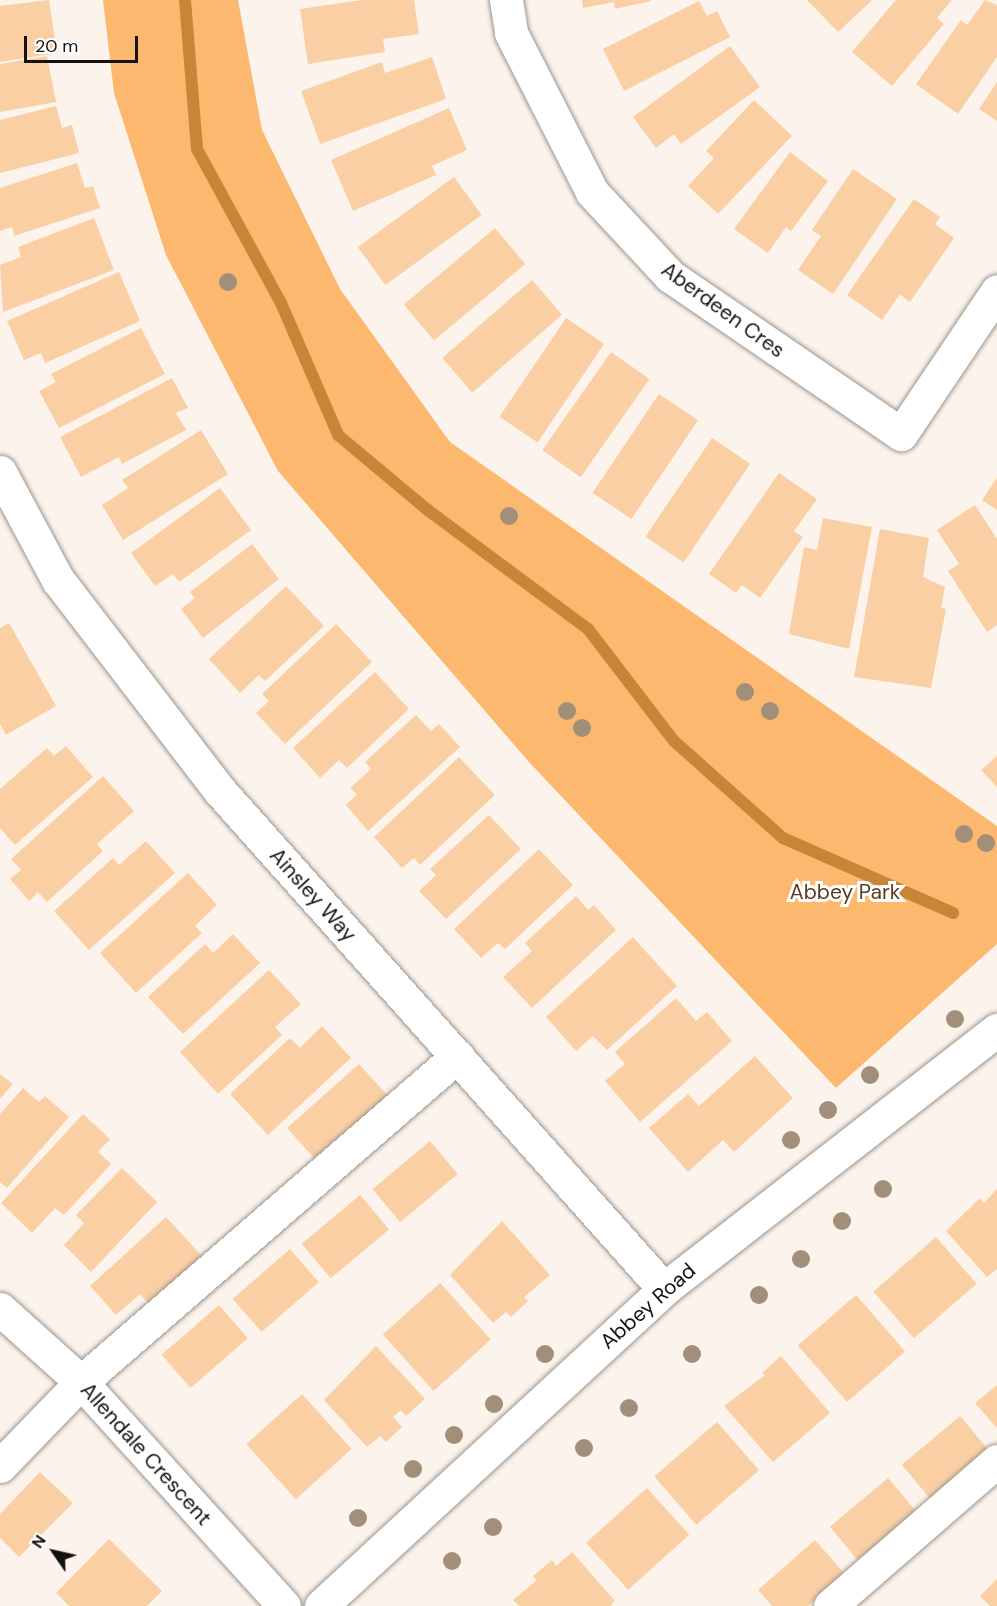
<!DOCTYPE html>
<html>
<head>
<meta charset="utf-8">
<style>
	body { margin:0 }
	#map { position:relative; width:997px; height:1606px; overflow:hidden; background:#fcf4ec; font-family:"DM Sans",sans-serif }
	div>[style] { position:absolute }
	.green>* { inset:0; background:#fdb86f }
	.stream>* { height:12px; margin:-6px; padding:0 6px; transform-origin:6px; border-radius:6px; background:#c88437 }
	.building>* { inset:0; background:#facfa4; transform-origin:0 0 }
	.roads { filter:drop-shadow(0 0 2px #9c958e) drop-shadow(0 0 2px #9c958e) }
	.minor>* { height:33px; margin:-16.5px; padding:0 16.5px; transform-origin:16.5px; border-radius:16.5px; background:#fff }
	.trees>* { width:18px; height:18px; margin:-9px; border-radius:50%; background:#a28f7a }
	span { translate:-50% -50%; white-space:nowrap; text-align:center; line-height:1.15; -webkit-text-stroke:6px #fff; paint-order:stroke }
	.street-label { font-size:21px; color:#14120f }
	.park-label { font-size:21px; color:#593c1c }
	.north { position:absolute; left:24px; top:1522px; width:60px; height:60px; -webkit-text-stroke:4px #fff; paint-order:stroke; rotate:304deg; font-size:16px; font-weight:700; line-height:24px; text-align:center; color:#14120f }
	.north::after { content:''; display:block; margin:auto; width:21px; height:27px; background:#14120f; clip-path:polygon(50% 0,100% 100%,50% 72%,0 100%) }
	.scale { position:absolute; left:24px; top:36px; width:114px; height:27px; box-sizing:border-box; border:3px solid #14120f; border-top:0; padding-left:8px; font-size:18px; line-height:21px; white-space:nowrap; color:#14120f; -webkit-text-stroke:4px #fff; paint-order:stroke }
</style>
</head>
<body>
<div id="map">
	<div class="green">
		<div style="clip-path:polygon(103px 0,238px 0,262px 130px,340px 289px,450px 442px,997px 826px,997px 944px,836px 1088px,529px 762px,278px 471px,166px 255px,114px 93px)"></div>
	</div>
	<div class="stream">
		<div style="left:185px;top:0;width:149px;rotate:85.4deg"></div>
		<div style="left:197px;top:149px;width:175px;rotate:61.4deg"></div>
		<div style="left:281px;top:303px;width:144px;rotate:66.6deg"></div>
		<div style="left:338px;top:435px;width:119px;rotate:39.9deg"></div>
		<div style="left:429px;top:511px;width:198px;rotate:36.6deg"></div>
		<div style="left:588px;top:629px;width:141px;rotate:52.5deg"></div>
		<div style="left:674px;top:741px;width:146px;rotate:41.7deg"></div>
		<div style="left:783px;top:838px;width:186px;rotate:23.8deg"></div>
	</div>
	<div class="building">
		<div style="clip-path:polygon(49px 0,57px 53px,0 62px,0 6px)"></div>
		<div style="clip-path:polygon(362px 0,414px 0,419px 34px,383px 39px,385px 52px,308px 64px,300px 9px)"></div>
		<div style="clip-path:polygon(582px 0,651px 0,651px 1px,615px 9px,614px 2px,583px 8px)"></div>
		<div style="clip-path:polygon(807px 0,872px 0,838px 32px)"></div>
		<div style="clip-path:polygon(896px 0,952px 0,937px 18px,944px 24px,892px 86px,852px 52px)"></div>
		<div style="clip-path:polygon(985px 0,997px 5px,997px 57px,958px 114px,916px 84px,961px 20px,967px 25px)"></div>
		<div style="clip-path:polygon(699px 1px,707px 16px,717px 11px,730px 37px,624px 91px,603px 49px)"></div>
		<div style="clip-path:polygon(730px 46px,760px 87px,681px 144px,674px 134px,656px 148px,633px 117px)"></div>
		<div style="clip-path:polygon(47px 56px,56px 102px,0 112px,0 64px)"></div>
		<div style="clip-path:polygon(432px 57px,446px 99px,320px 144px,301px 91px,382px 62px,385px 73px)"></div>
		<div style="clip-path:polygon(997px 82px,997px 121px,979px 109px)"></div>
		<div style="clip-path:polygon(754px 100px,792px 136px,718px 214px,688px 186px,714px 158px,706px 151px)"></div>
		<div style="clip-path:polygon(56px 106px,62px 128px,72px 125px,79px 153px,0 173px,0 120px)"></div>
		<div style="clip-path:polygon(449px 108px,467px 150px,432px 166px,436px 175px,353px 211px,331px 160px)"></div>
		<div style="clip-path:polygon(790px 152px,828px 181px,791px 231px,786px 227px,768px 253px,734px 229px)"></div>
		<div style="clip-path:polygon(77px 163px,85px 188px,93px 186px,100px 208px,14px 236px,12px 227px,0 231px,0 188px)"></div>
		<div style="clip-path:polygon(853px 169px,897px 199px,833px 294px,798px 270px,821px 236px,812px 230px)"></div>
		<div style="left:454px;top:177px;width:47px;height:119px;rotate:54deg"></div>
		<div style="clip-path:polygon(914px 199px,940px 217px,935px 224px,954px 238px,910px 302px,900px 294px,882px 320px,847px 295px)"></div>
		<div style="clip-path:polygon(94px 218px,114px 270px,3px 312px,0 265px,21px 257px,18px 247px)"></div>
		<div style="left:495px;top:228px;width:47px;height:119px;rotate:50deg"></div>
		<div style="clip-path:polygon(119px 272px,140px 321px,45px 363px,41px 353px,24px 360px,7px 321px)"></div>
		<div style="left:532px;top:280px;width:46px;height:119px;rotate:49deg"></div>
		<div style="left:566px;top:318px;width:46px;height:119px;rotate:34deg"></div>
		<div style="clip-path:polygon(141px 328px,165px 374px,59px 428px,39px 391px,56px 382px,51px 374px)"></div>
		<div style="left:611px;top:352px;width:47px;height:120px;rotate:35deg"></div>
		<div style="clip-path:polygon(172px 378px,188px 408px,176px 413px,186px 430px,122px 464px,119px 457px,81px 477px,60px 437px)"></div>
		<div style="left:659px;top:394px;width:47px;height:119px;rotate:34deg"></div>
		<div style="clip-path:polygon(201px 430px,228px 474px,123px 540px,102px 505px,128px 488px,122px 480px)"></div>
		<div style="left:712px;top:438px;width:46px;height:119px;rotate:34deg"></div>
		<div style="clip-path:polygon(779px 473px,817px 499px,794px 531px,803px 537px,760px 598px,742px 585px,736px 593px,709px 574px)"></div>
		<div style="clip-path:polygon(997px 478px,997px 510px,982px 500px)"></div>
		<div style="clip-path:polygon(220px 488px,251px 530px,179px 582px,173px 574px,155px 586px,131px 553px)"></div>
		<div style="clip-path:polygon(975px 505px,997px 539px,997px 625px,987px 632px,948px 571px,959px 564px,937px 530px)"></div>
		<div style="clip-path:polygon(823px 518px,872px 527px,849px 649px,789px 634px,804px 547px,817px 550px)"></div>
		<div style="clip-path:polygon(880px 529px,929px 538px,923px 577px,945px 587px,941px 608px,946px 609px,931px 688px,854px 677px)"></div>
		<div style="clip-path:polygon(252px 544px,279px 579px,203px 638px,181px 609px,195px 598px,190px 592px)"></div>
		<div style="clip-path:polygon(286px 586px,324px 626px,265px 681px,259px 675px,240px 693px,209px 659px)"></div>
		<div style="clip-path:polygon(9px 623px,56px 706px,6px 735px,0 724px,0 628px)"></div>
		<div style="clip-path:polygon(336px 624px,372px 662px,285px 744px,256px 713px,269px 701px,262px 694px)"></div>
		<div style="clip-path:polygon(375px 672px,409px 709px,347px 768px,339px 760px,320px 778px,293px 748px)"></div>
		<div style="clip-path:polygon(416px 715px,431px 731px,439px 724px,460px 747px,368px 831px,346px 805px,357px 794px,350px 788px,371px 769px,365px 762px)"></div>
		<div style="clip-path:polygon(66px 746px,93px 777px,15px 845px,0 828px,0 789px,47px 748px,54px 756px)"></div>
		<div style="clip-path:polygon(997px 756px,997px 787px,981px 770px)"></div>
		<div style="clip-path:polygon(459px 757px,495px 795px,420px 865px,414px 858px,402px 868px,374px 837px)"></div>
		<div style="clip-path:polygon(103px 776px,134px 811px,97px 844px,103px 851px,47px 902px,38px 892px,29px 901px,10px 879px,21px 870px,11px 859px)"></div>
		<div style="clip-path:polygon(489px 815px,521px 849px,446px 919px,419px 891px,436px 875px,430px 869px)"></div>
		<div style="clip-path:polygon(146px 841px,175px 873px,89px 950px,54px 911px,113px 858px,119px 865px)"></div>
		<div style="clip-path:polygon(539px 849px,573px 885px,505px 949px,498px 943px,481px 958px,454px 929px)"></div>
		<div style="clip-path:polygon(188px 873px,217px 905px,195px 926px,202px 933px,136px 993px,100px 953px)"></div>
		<div style="clip-path:polygon(576px 896px,588px 910px,594px 905px,616px 930px,532px 1008px,503px 977px,532px 951px,525px 943px)"></div>
		<div style="clip-path:polygon(233px 934px,260px 963px,183px 1034px,148px 997px,205px 944px,213px 953px)"></div>
		<div style="clip-path:polygon(633px 937px,677px 986px,607px 1050px,593px 1036px,576px 1051px,546px 1017px)"></div>
		<div style="clip-path:polygon(269px 970px,301px 1004px,275px 1027px,282px 1035px,218px 1094px,180px 1052px)"></div>
		<div style="clip-path:polygon(676px 998px,696px 1021px,707px 1012px,732px 1041px,640px 1122px,605px 1081px,625px 1064px,615px 1052px)"></div>
		<div style="clip-path:polygon(322px 1026px,351px 1058px,268px 1135px,230px 1094px,290px 1038px,300px 1048px)"></div>
		<div style="clip-path:polygon(755px 1056px,793px 1098px,734px 1152px,723px 1140px,688px 1172px,649px 1128px,688px 1094px,699px 1106px)"></div>
		<div style="clip-path:polygon(359px 1064px,387px 1095px,323px 1168px,287px 1128px)"></div>
		<div style="clip-path:polygon(0 1074px,13px 1084px,0 1099px)"></div>
		<div style="clip-path:polygon(23px 1088px,39px 1102px,45px 1096px,69px 1117px,7px 1188px,0 1182px,0 1114px)"></div>
		<div style="clip-path:polygon(83px 1114px,110px 1139px,98px 1152px,111px 1164px,64px 1215px,55px 1208px,32px 1233px,1px 1203px)"></div>
		<div style="left:430px;top:1141px;width:43px;height:75px;rotate:50deg"></div>
		<div style="clip-path:polygon(122px 1168px,157px 1202px,91px 1272px,64px 1245px,84px 1223px,76px 1215px)"></div>
		<div style="clip-path:polygon(997px 1189px,997px 1269px,987px 1277px,946px 1231px,980px 1198px,984px 1203px)"></div>
		<div style="left:360px;top:1195px;width:45px;height:76px;rotate:50deg"></div>
		<div style="clip-path:polygon(166px 1217px,202px 1256px,149px 1304px,140px 1294px,116px 1315px,90px 1286px)"></div>
		<div style="clip-path:polygon(502px 1221px,550px 1275px,524px 1297px,528px 1301px,511px 1317px,506px 1312px,493px 1323px,450px 1275px)"></div>
		<div style="left:936px;top:1237px;width:62px;height:83px;rotate:49deg"></div>
		<div style="left:290px;top:1249px;width:44px;height:76px;rotate:49deg"></div>
		<div style="left:440px;top:1283px;width:76px;height:77px;rotate:48deg"></div>
		<div style="left:856px;top:1295px;width:75px;height:77px;rotate:49deg"></div>
		<div style="left:219px;top:1305px;width:44px;height:76px;rotate:49deg"></div>
		<div style="clip-path:polygon(376px 1346px,425px 1399px,406px 1416px,401px 1410px,393px 1417px,402px 1427px,386px 1442px,380px 1436px,367px 1447px,324px 1400px)"></div>
		<div style="clip-path:polygon(781px 1356px,830px 1413px,773px 1462px,724px 1406px,765px 1375px,762px 1373px)"></div>
		<div style="clip-path:polygon(997px 1385px,997px 1428px,975px 1403px)"></div>
		<div style="left:302px;top:1394px;width:74px;height:75px;rotate:48deg"></div>
		<div style="left:960px;top:1416px;width:45px;height:76px;rotate:50deg"></div>
		<div style="left:717px;top:1422px;width:64px;height:83px;rotate:49deg"></div>
		<div style="clip-path:polygon(40px 1472px,73px 1503px,19px 1557px,0 1538px,0 1514px)"></div>
		<div style="left:888px;top:1478px;width:45px;height:76px;rotate:50deg"></div>
		<div style="left:647px;top:1488px;width:63px;height:82px;rotate:48deg"></div>
		<div style="clip-path:polygon(109px 1539px,162px 1591px,147px 1606px,69px 1606px,56px 1593px)"></div>
		<div style="clip-path:polygon(815px 1540px,845px 1574px,808px 1606px,772px 1606px,758px 1590px)"></div>
		<div style="clip-path:polygon(572px 1552px,615px 1601px,610px 1606px,519px 1606px,513px 1600px,537px 1580px,533px 1576px,552px 1560px,556px 1566px)"></div>
		<div style="clip-path:polygon(997px 1579px,997px 1606px,990px 1606px,980px 1596px)"></div>
	</div>
	<div class="roads">
		<div class="minor">
			<div style="left:506px;top:0;width:33px;rotate:81deg"></div>
			<div style="left:511px;top:33px;width:178px;rotate:63deg"></div>
			<div style="left:592px;top:192px;width:115px;rotate:47.1deg"></div>
			<div style="left:670px;top:276px;width:280px;rotate:34.4deg"></div>
			<div style="left:901px;top:434px;width:172px;rotate:-56.1deg"></div>
			<div style="left:0;top:472px;width:123px;rotate:61.8deg"></div>
			<div style="left:58px;top:580px;width:266px;rotate:52.5deg"></div>
			<div style="left:220px;top:791px;width:667px;rotate:48.28deg"></div>
			<div style="left:0;top:1309px;width:109px;rotate:42deg"></div>
			<div style="left:81px;top:1382px;width:302px;rotate:47.8deg"></div>
			<div style="left:0;top:1466px;width:117px;rotate:-46deg"></div>
			<div style="left:81px;top:1382px;width:498px;rotate:-40.9deg"></div>
			<div style="left:321px;top:1606px;width:467px;rotate:-42.7deg"></div>
			<div style="left:664px;top:1289px;width:422px;rotate:-37.9deg"></div>
			<div style="left:830px;top:1606px;width:221px;rotate:-41deg"></div>
		</div>
	</div>
	<div class="trees">
		<div style="left:228px;top:282px"></div>
		<div style="left:509px;top:516px"></div>
		<div style="left:745px;top:692px"></div>
		<div style="left:567px;top:711px"></div>
		<div style="left:770px;top:711px"></div>
		<div style="left:582px;top:728px"></div>
		<div style="left:964px;top:834px"></div>
		<div style="left:986px;top:843px"></div>
		<div style="left:955px;top:1019px"></div>
		<div style="left:870px;top:1075px"></div>
		<div style="left:828px;top:1110px"></div>
		<div style="left:791px;top:1140px"></div>
		<div style="left:883px;top:1189px"></div>
		<div style="left:842px;top:1221px"></div>
		<div style="left:801px;top:1259px"></div>
		<div style="left:759px;top:1295px"></div>
		<div style="left:545px;top:1354px"></div>
		<div style="left:692px;top:1354px"></div>
		<div style="left:494px;top:1404px"></div>
		<div style="left:629px;top:1408px"></div>
		<div style="left:454px;top:1435px"></div>
		<div style="left:584px;top:1448px"></div>
		<div style="left:413px;top:1469px"></div>
		<div style="left:358px;top:1518px"></div>
		<div style="left:493px;top:1527px"></div>
		<div style="left:452px;top:1561px"></div>
	</div>
	<div class="street-label">
		<span style="left:723px;top:310px;rotate:36deg">Aberdeen Cres</span>
		<span style="left:313px;top:895px;rotate:48deg">Ainsley Way</span>
		<span style="left:648px;top:1306px;rotate:-41deg">Abbey Road</span>
		<span style="left:146px;top:1454px;rotate:48deg">Allendale Crescent</span>
	</div>
	<div class="park-label">
		<span style="left:845px;top:892px">Abbey Park</span>
	</div>
	<div class="north">N</div>
	<div class="scale">20 m</div>
</div>
</body>
</html>
